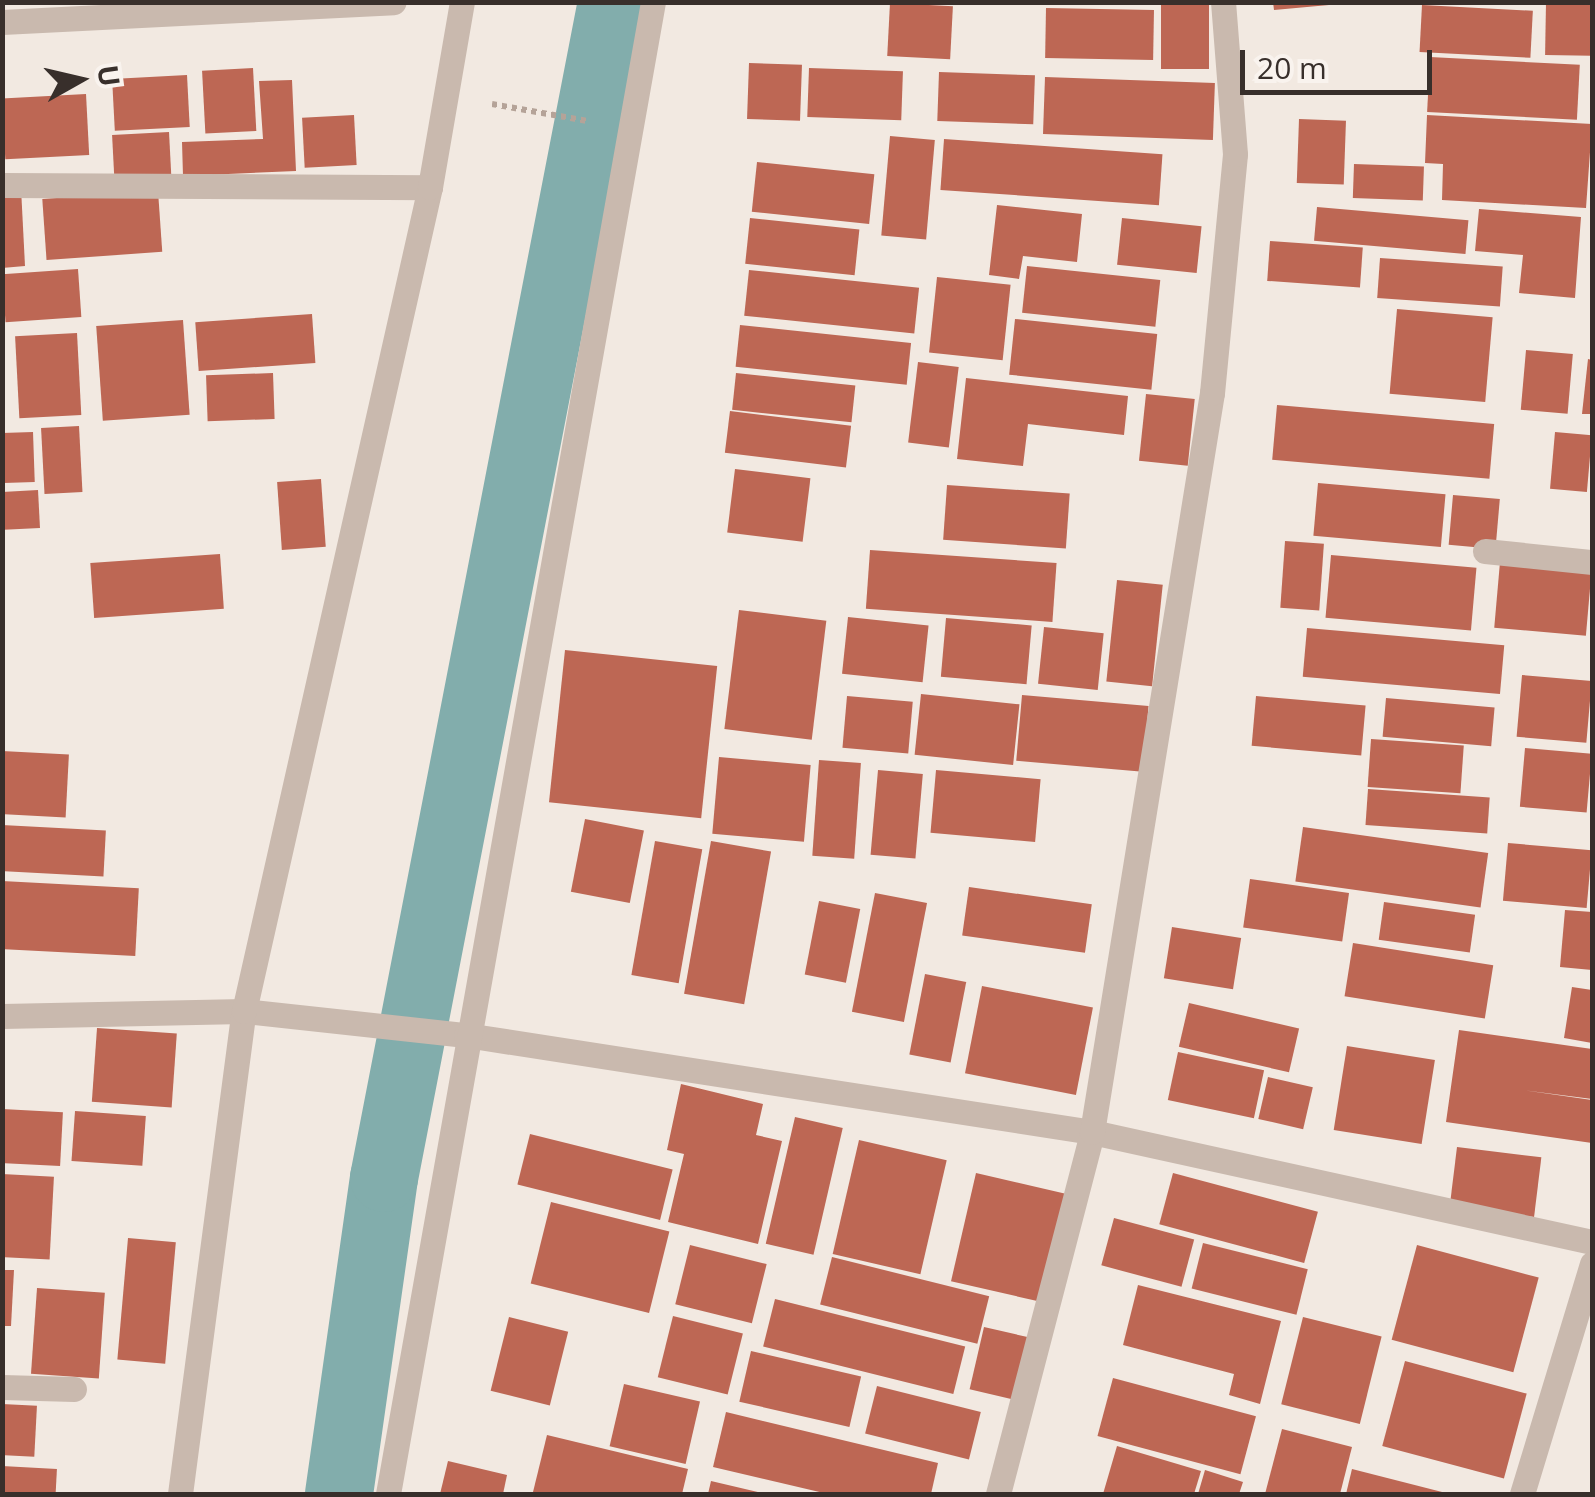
<!DOCTYPE html>
<html>
<head>
<meta charset="utf-8">
<style>
	body { margin:0 }
	#map { position:relative; width:1595px; height:1497px; overflow:hidden; background:#f2e9e1; font-family:"Open Sans",sans-serif }
	div>[style] { position:absolute }
	.canal>* { height:68px; margin:-34px; padding:0 34px; transform-origin:34px; border-radius:34px; background:#82adac }
	.building>* { inset:0; background:#bd6754; transform-origin:0 0 }
	.path>* { height:6px; margin-top:-3px; transform-origin:0; background:repeating-linear-gradient(90deg,#b5a398 0 5px,transparent 0 10px) }
	.minor>* { height:25px; margin:-12.5px; padding:0 12.5px; transform-origin:12.5px; border-radius:12.5px; background:#c9b9ae }
	span { translate:-50% -50%; white-space:nowrap; text-align:center; line-height:1.15; -webkit-text-stroke:9px #f9f3ee; paint-order:stroke }
	.frame { position:absolute; inset:0; border:5px solid #382f2b; pointer-events:none }
	.north { position:absolute; left:30px; top:30px; width:100px; height:100px; -webkit-text-stroke:8px #f9f3ee; paint-order:stroke; rotate:82deg; font-size:28px; font-weight:700; line-height:40px; text-align:center; color:#382f2b }
	.north::after { content:''; display:block; margin:auto; width:35px; height:45px; background:#382f2b; clip-path:polygon(50% 0,100% 100%,50% 72%,0 100%) }
	.scale { position:absolute; left:1240px; top:50px; width:192px; height:45px; box-sizing:border-box; border:5px solid #382f2b; border-top:0; padding-left:12px; font-size:30px; line-height:35px; white-space:nowrap; color:#382f2b; -webkit-text-stroke:8px #f9f3ee; paint-order:stroke }
</style>
</head>
<body>
<div id="map">
	<div class="canal">
		<div style="left:339px;top:1494px;width:319px;rotate:-81.9deg"></div>
		<div style="left:384px;top:1178px;width:1198px;rotate:-79.03deg"></div>
	</div>
	<div class="building">
		<div style="left:1209px;top:2px;width:67px;height:48px;rotate:90deg"></div>
		<div style="clip-path:polygon(1273px 2px,1329px 2px,1329px 5px,1274px 10px)"></div>
		<div style="left:890px;top:3px;width:63px;height:53px;rotate:3deg"></div>
		<div style="left:1546px;top:3px;width:46px;height:52px;rotate:1deg"></div>
		<div style="left:1422px;top:5px;width:111px;height:47px;rotate:3deg"></div>
		<div style="left:1046px;top:8px;width:108px;height:50px;rotate:1deg"></div>
		<div style="left:1430px;top:57px;width:150px;height:55px;rotate:3deg"></div>
		<div style="left:749px;top:63px;width:53px;height:56px;rotate:2deg"></div>
		<div style="left:253px;top:68px;width:63px;height:51px;rotate:87deg"></div>
		<div style="left:809px;top:68px;width:94px;height:49px;rotate:2deg"></div>
		<div style="left:939px;top:72px;width:96px;height:49px;rotate:2deg"></div>
		<div style="left:187px;top:75px;width:52px;height:75px;rotate:87deg"></div>
		<div style="left:1045px;top:77px;width:170px;height:57px;rotate:2deg"></div>
		<div style="clip-path:polygon(292px 80px,296px 171px,183px 176px,182px 142px,263px 139px,259px 81px)"></div>
		<div style="left:86px;top:94px;width:61px;height:84px;rotate:87deg"></div>
		<div style="left:354px;top:115px;width:50px;height:52px;rotate:87deg"></div>
		<div style="clip-path:polygon(1427px 115px,1592px 124px,1586px 208px,1442px 200px,1443px 164px,1425px 163px)"></div>
		<div style="left:1299px;top:119px;width:47px;height:64px;rotate:2deg"></div>
		<div style="left:169px;top:132px;width:43px;height:57px;rotate:87deg"></div>
		<div style="left:890px;top:136px;width:45px;height:100px;rotate:5deg"></div>
		<div style="left:944px;top:139px;width:219px;height:51px;rotate:4deg"></div>
		<div style="left:757px;top:162px;width:118px;height:50px;rotate:6deg"></div>
		<div style="left:1354px;top:164px;width:70px;height:34px;rotate:2deg"></div>
		<div style="clip-path:polygon(2px 188px,21px 188px,25px 266px,2px 268px)"></div>
		<div style="left:158px;top:191px;width:61px;height:116px;rotate:86deg"></div>
		<div style="clip-path:polygon(997px 205px,1082px 214px,1077px 262px,1023px 256px,1019px 279px,989px 275px)"></div>
		<div style="left:1317px;top:207px;width:152px;height:34px;rotate:5deg"></div>
		<div style="clip-path:polygon(1479px 209px,1581px 217px,1575px 298px,1519px 293px,1523px 255px,1475px 251px)"></div>
		<div style="left:750px;top:218px;width:110px;height:46px;rotate:6deg"></div>
		<div style="left:1122px;top:218px;width:80px;height:47px;rotate:6deg"></div>
		<div style="left:1270px;top:241px;width:93px;height:40px;rotate:4deg"></div>
		<div style="left:1380px;top:258px;width:123px;height:40px;rotate:4deg"></div>
		<div style="left:1027px;top:266px;width:134px;height:47px;rotate:6deg"></div>
		<div style="left:78px;top:269px;width:48px;height:76px;rotate:86deg"></div>
		<div style="left:749px;top:270px;width:171px;height:46px;rotate:6deg"></div>
		<div style="left:937px;top:277px;width:74px;height:76px;rotate:6deg"></div>
		<div style="left:1397px;top:309px;width:96px;height:85px;rotate:5deg"></div>
		<div style="left:312px;top:314px;width:49px;height:117px;rotate:86deg"></div>
		<div style="left:1015px;top:319px;width:143px;height:56px;rotate:6deg"></div>
		<div style="left:183px;top:320px;width:95px;height:87px;rotate:86deg"></div>
		<div style="left:740px;top:325px;width:172px;height:42px;rotate:6deg"></div>
		<div style="left:77px;top:333px;width:82px;height:62px;rotate:87deg"></div>
		<div style="left:1526px;top:350px;width:47px;height:60px;rotate:5deg"></div>
		<div style="clip-path:polygon(1588px 359px,1592px 360px,1592px 414px,1582px 414px)"></div>
		<div style="left:918px;top:362px;width:41px;height:81px;rotate:7deg"></div>
		<div style="left:273px;top:373px;width:46px;height:67px;rotate:88deg"></div>
		<div style="left:736px;top:373px;width:120px;height:37px;rotate:6deg"></div>
		<div style="clip-path:polygon(966px 378px,1128px 396px,1124px 435px,1028px 424px,1023px 466px,957px 459px)"></div>
		<div style="left:1146px;top:394px;width:49px;height:67px;rotate:6deg"></div>
		<div style="left:1277px;top:405px;width:218px;height:55px;rotate:5deg"></div>
		<div style="left:730px;top:411px;width:122px;height:42px;rotate:7deg"></div>
		<div style="left:79px;top:426px;width:66px;height:38px;rotate:87deg"></div>
		<div style="left:33px;top:432px;width:50px;height:31px;rotate:88deg"></div>
		<div style="left:1555px;top:432px;width:37px;height:57px;rotate:5deg"></div>
		<div style="left:735px;top:469px;width:76px;height:64px;rotate:7deg"></div>
		<div style="left:321px;top:479px;width:68px;height:44px;rotate:86deg"></div>
		<div style="left:1318px;top:483px;width:128px;height:53px;rotate:5deg"></div>
		<div style="left:947px;top:485px;width:123px;height:55px;rotate:4deg"></div>
		<div style="left:38px;top:490px;width:38px;height:36px;rotate:87deg"></div>
		<div style="left:1453px;top:495px;width:47px;height:50px;rotate:5deg"></div>
		<div style="left:1285px;top:541px;width:39px;height:67px;rotate:4deg"></div>
		<div style="left:870px;top:550px;width:187px;height:59px;rotate:4deg"></div>
		<div style="left:220px;top:554px;width:55px;height:130px;rotate:86deg"></div>
		<div style="left:1331px;top:555px;width:146px;height:63px;rotate:5deg"></div>
		<div style="left:1500px;top:562px;width:92px;height:66px;rotate:5deg"></div>
		<div style="left:1117px;top:580px;width:46px;height:102px;rotate:6deg"></div>
		<div style="left:739px;top:610px;width:88px;height:120px;rotate:7deg"></div>
		<div style="left:848px;top:617px;width:81px;height:57px;rotate:6deg"></div>
		<div style="left:946px;top:618px;width:86px;height:59px;rotate:5deg"></div>
		<div style="left:1044px;top:627px;width:60px;height:57px;rotate:6deg"></div>
		<div style="left:1307px;top:628px;width:198px;height:49px;rotate:5deg"></div>
		<div style="left:565px;top:650px;width:153px;height:153px;rotate:6deg"></div>
		<div style="left:1522px;top:675px;width:70px;height:62px;rotate:5deg"></div>
		<div style="left:921px;top:694px;width:99px;height:61px;rotate:6deg"></div>
		<div style="left:1022px;top:695px;width:127px;height:66px;rotate:5deg"></div>
		<div style="left:847px;top:696px;width:66px;height:52px;rotate:5deg"></div>
		<div style="left:1256px;top:696px;width:110px;height:50px;rotate:5deg"></div>
		<div style="left:1386px;top:698px;width:109px;height:39px;rotate:5deg"></div>
		<div style="left:1371px;top:739px;width:93px;height:48px;rotate:4deg"></div>
		<div style="left:1525px;top:748px;width:67px;height:59px;rotate:5deg"></div>
		<div style="left:2px;top:751px;width:67px;height:63px;rotate:3deg"></div>
		<div style="left:719px;top:757px;width:92px;height:77px;rotate:5deg"></div>
		<div style="left:819px;top:760px;width:42px;height:96px;rotate:4deg"></div>
		<div style="left:878px;top:770px;width:45px;height:85px;rotate:5deg"></div>
		<div style="left:936px;top:770px;width:105px;height:63px;rotate:5deg"></div>
		<div style="left:1368px;top:789px;width:122px;height:36px;rotate:4deg"></div>
		<div style="left:585px;top:819px;width:60px;height:74px;rotate:11deg"></div>
		<div style="left:2px;top:825px;width:104px;height:46px;rotate:3deg"></div>
		<div style="left:1303px;top:827px;width:187px;height:55px;rotate:8deg"></div>
		<div style="left:655px;top:841px;width:48px;height:136px;rotate:10deg"></div>
		<div style="left:711px;top:841px;width:61px;height:155px;rotate:10deg"></div>
		<div style="left:1508px;top:843px;width:84px;height:58px;rotate:5deg"></div>
		<div style="left:1250px;top:879px;width:100px;height:49px;rotate:8deg"></div>
		<div style="left:2px;top:881px;width:137px;height:68px;rotate:3deg"></div>
		<div style="left:969px;top:887px;width:124px;height:49px;rotate:8deg"></div>
		<div style="left:875px;top:893px;width:53px;height:121px;rotate:11deg"></div>
		<div style="left:819px;top:901px;width:42px;height:75px;rotate:11deg"></div>
		<div style="left:1384px;top:902px;width:92px;height:38px;rotate:8deg"></div>
		<div style="clip-path:polygon(1565px 910px,1592px 912px,1592px 970px,1560px 967px)"></div>
		<div style="left:1172px;top:927px;width:70px;height:52px;rotate:9deg"></div>
		<div style="left:1353px;top:943px;width:142px;height:54px;rotate:9deg"></div>
		<div style="left:925px;top:974px;width:42px;height:82px;rotate:11deg"></div>
		<div style="left:982px;top:986px;width:113px;height:89px;rotate:11deg"></div>
		<div style="clip-path:polygon(1572px 987px,1592px 990px,1592px 1043px,1564px 1038px)"></div>
		<div style="left:1189px;top:1003px;width:113px;height:45px;rotate:13deg"></div>
		<div style="left:97px;top:1028px;width:80px;height:74px;rotate:4deg"></div>
		<div style="clip-path:polygon(1459px 1030px,1592px 1049px,1592px 1099px,1515px 1089px,1592px 1100px,1592px 1143px,1446px 1122px)"></div>
		<div style="left:1347px;top:1046px;width:89px;height:85px;rotate:9deg"></div>
		<div style="left:1178px;top:1052px;width:88px;height:49px;rotate:12deg"></div>
		<div style="left:1268px;top:1077px;width:46px;height:43px;rotate:13deg"></div>
		<div style="clip-path:polygon(681px 1084px,763px 1104px,756px 1135px,782px 1141px,758px 1244px,668px 1222px,684px 1154px,667px 1150px)"></div>
		<div style="left:2px;top:1109px;width:61px;height:54px;rotate:3deg"></div>
		<div style="left:75px;top:1111px;width:71px;height:50px;rotate:4deg"></div>
		<div style="left:795px;top:1117px;width:49px;height:130px;rotate:13deg"></div>
		<div style="left:530px;top:1134px;width:147px;height:52px;rotate:14deg"></div>
		<div style="left:859px;top:1140px;width:90px;height:117px;rotate:13deg"></div>
		<div style="left:1457px;top:1147px;width:85px;height:60px;rotate:7deg"></div>
		<div style="left:976px;top:1173px;width:93px;height:111px;rotate:13deg"></div>
		<div style="left:1173px;top:1173px;width:150px;height:53px;rotate:15deg"></div>
		<div style="left:2px;top:1174px;width:52px;height:83px;rotate:3deg"></div>
		<div style="left:551px;top:1202px;width:122px;height:84px;rotate:14deg"></div>
		<div style="left:1114px;top:1218px;width:83px;height:49px;rotate:15deg"></div>
		<div style="left:128px;top:1238px;width:48px;height:122px;rotate:5deg"></div>
		<div style="left:1203px;top:1243px;width:108px;height:47px;rotate:14deg"></div>
		<div style="left:690px;top:1245px;width:79px;height:61px;rotate:14deg"></div>
		<div style="left:1417px;top:1245px;width:126px;height:98px;rotate:15deg"></div>
		<div style="left:832px;top:1257px;width:162px;height:49px;rotate:14deg"></div>
		<div style="clip-path:polygon(2px 1270px,14px 1270px,11px 1326px,2px 1326px)"></div>
		<div style="clip-path:polygon(1138px 1285px,1281px 1321px,1260px 1404px,1229px 1395px,1234px 1374px,1123px 1345px)"></div>
		<div style="left:37px;top:1288px;width:68px;height:86px;rotate:4deg"></div>
		<div style="left:775px;top:1299px;width:196px;height:49px;rotate:14deg"></div>
		<div style="left:673px;top:1316px;width:72px;height:63px;rotate:14deg"></div>
		<div style="left:509px;top:1317px;width:61px;height:76px;rotate:14deg"></div>
		<div style="left:1303px;top:1317px;width:81px;height:90px;rotate:14deg"></div>
		<div style="left:984px;top:1327px;width:47px;height:64px;rotate:13deg"></div>
		<div style="left:751px;top:1351px;width:113px;height:52px;rotate:13deg"></div>
		<div style="left:1405px;top:1361px;width:126px;height:88px;rotate:15deg"></div>
		<div style="left:1113px;top:1378px;width:148px;height:60px;rotate:15deg"></div>
		<div style="left:624px;top:1384px;width:78px;height:64px;rotate:13deg"></div>
		<div style="left:877px;top:1386px;width:107px;height:49px;rotate:14deg"></div>
		<div style="left:2px;top:1404px;width:35px;height:51px;rotate:3deg"></div>
		<div style="clip-path:polygon(726px 1412px,938px 1463px,931px 1494px,828px 1494px,713px 1467px)"></div>
		<div style="clip-path:polygon(1282px 1429px,1352px 1447px,1340px 1494px,1265px 1494px)"></div>
		<div style="clip-path:polygon(547px 1435px,688px 1469px,682px 1494px,533px 1492px)"></div>
		<div style="clip-path:polygon(1117px 1446px,1201px 1471px,1194px 1494px,1103px 1494px)"></div>
		<div style="clip-path:polygon(448px 1461px,507px 1475px,503px 1494px,440px 1494px)"></div>
		<div style="left:2px;top:1466px;width:55px;height:28px;rotate:3deg"></div>
		<div style="clip-path:polygon(1352px 1469px,1446px 1493px,1446px 1494px,1346px 1494px)"></div>
		<div style="clip-path:polygon(1205px 1470px,1243px 1482px,1239px 1494px,1198px 1494px)"></div>
		<div style="clip-path:polygon(711px 1481px,762px 1493px,762px 1494px,708px 1494px)"></div>
	</div>
	<div class="path">
		<div style="left:492px;top:104px;width:97px;rotate:10.1deg"></div>
	</div>
	<div class="minor">
		<div style="left:2px;top:22px;width:392px;rotate:-2.9deg"></div>
		<div style="left:2px;top:185px;width:428px;rotate:0.3deg"></div>
		<div style="left:1485px;top:551px;width:108px;rotate:5.9deg"></div>
		<div style="left:2px;top:1016px;width:242px;rotate:-1.2deg"></div>
		<div style="left:244px;top:1011px;width:223px;rotate:6.2deg"></div>
		<div style="left:466px;top:1035px;width:633px;rotate:8.81deg"></div>
		<div style="left:1092px;top:1132px;width:512px;rotate:12.41deg"></div>
		<div style="left:2px;top:1387px;width:72px;rotate:1.6deg"></div>
		<div style="left:180px;top:1494px;width:487px;rotate:-82.5deg"></div>
		<div style="left:244px;top:1011px;width:845px;rotate:-77.28deg"></div>
		<div style="left:430px;top:187px;width:188px;rotate:-80.2deg"></div>
		<div style="left:388px;top:1494px;width:1515px;rotate:-79.93deg"></div>
		<div style="left:998px;top:1494px;width:374px;rotate:-75.4deg"></div>
		<div style="left:1092px;top:1132px;width:749px;rotate:-80.78deg"></div>
		<div style="left:1212px;top:393px;width:240px;rotate:-84.5deg"></div>
		<div style="left:1235px;top:154px;width:152px;rotate:-94.5deg"></div>
		<div style="left:1522px;top:1494px;width:241px;rotate:-73.1deg"></div>
	</div>
	<div class="frame"></div>
	<div class="north">U</div>
	<div class="scale">20 m</div>
</div>
</body>
</html>
